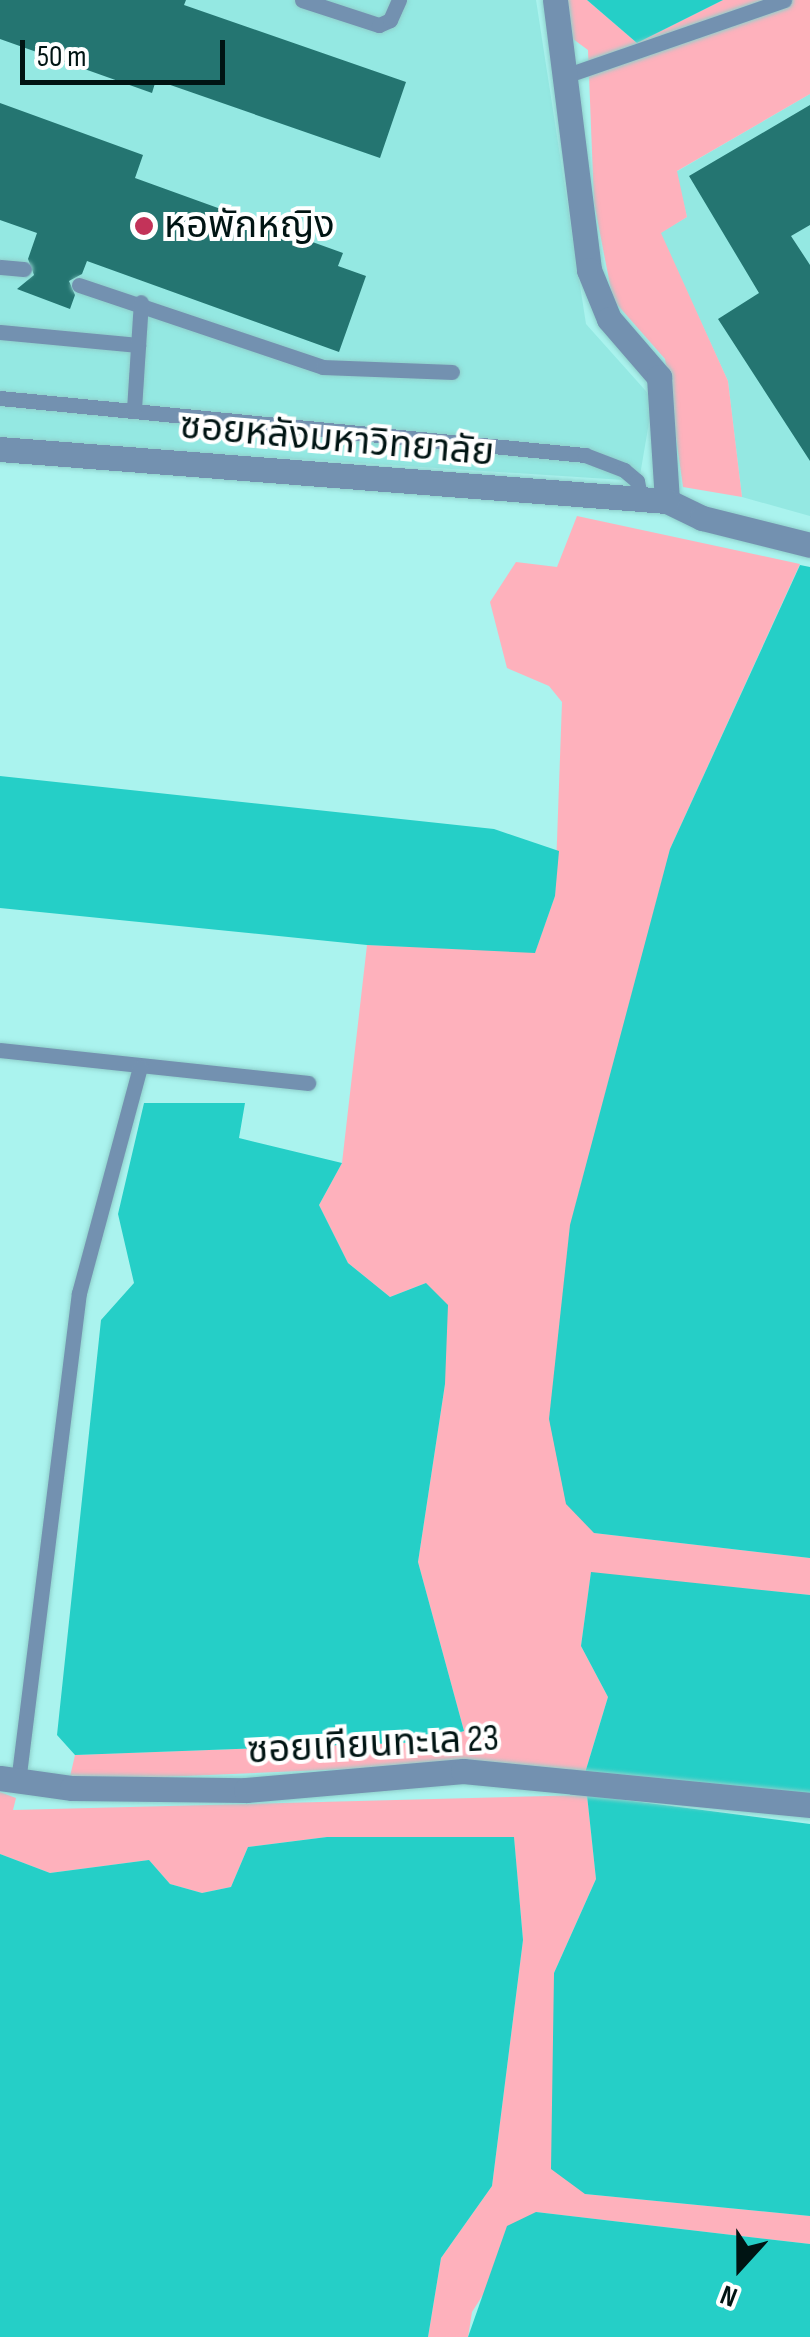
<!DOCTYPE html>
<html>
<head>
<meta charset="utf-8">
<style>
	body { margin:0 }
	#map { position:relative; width:810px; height:2337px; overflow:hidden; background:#aaf3ee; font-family:"Sofia Sans Condensed","Noto Sans Thai",sans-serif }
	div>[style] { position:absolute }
	.built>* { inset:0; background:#94e8e2 }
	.green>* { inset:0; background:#feb1bc }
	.water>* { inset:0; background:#25cfc7 }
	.building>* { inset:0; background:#247571 }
	.roads { filter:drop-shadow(0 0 2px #8fcfcb) drop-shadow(0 0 2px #8fcfcb) }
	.service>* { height:15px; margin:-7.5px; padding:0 7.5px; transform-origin:7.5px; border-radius:7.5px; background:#7391b0 }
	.minor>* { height:25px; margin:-12.5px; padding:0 12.5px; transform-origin:12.5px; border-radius:12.5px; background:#7391b0 }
	.dots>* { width:28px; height:28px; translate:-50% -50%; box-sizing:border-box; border:5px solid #fff; border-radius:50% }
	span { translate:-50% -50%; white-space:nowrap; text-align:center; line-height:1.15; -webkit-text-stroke:8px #fff; paint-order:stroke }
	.poi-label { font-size:38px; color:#001413 }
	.left { translate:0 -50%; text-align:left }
	.street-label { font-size:38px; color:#001413 }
	.north { position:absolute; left:690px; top:2217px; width:100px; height:100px; -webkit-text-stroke:8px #fff; paint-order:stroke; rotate:201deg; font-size:28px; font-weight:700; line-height:40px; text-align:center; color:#001413 }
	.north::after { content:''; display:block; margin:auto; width:35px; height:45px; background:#001413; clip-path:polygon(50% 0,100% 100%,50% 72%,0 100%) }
	.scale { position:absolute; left:20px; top:40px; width:205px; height:45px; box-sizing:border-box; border:5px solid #001413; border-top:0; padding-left:12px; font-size:30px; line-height:35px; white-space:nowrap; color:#001413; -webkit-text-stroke:8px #fff; paint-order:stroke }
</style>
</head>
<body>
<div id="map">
	<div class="built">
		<div style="clip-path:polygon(0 0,536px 0,586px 324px,653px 399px,639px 481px,0 440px)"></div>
		<div style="clip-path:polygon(810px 94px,810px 516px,742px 497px,728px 381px,660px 233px,687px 217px,676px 172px)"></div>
	</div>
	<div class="green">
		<div style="clip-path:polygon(567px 0,587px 0,637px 43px,723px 0,810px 0,810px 94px,677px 171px,687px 217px,661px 233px,728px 381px,742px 497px,683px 487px,665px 359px,613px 300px,594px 203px,588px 50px,573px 39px)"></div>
		<div style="clip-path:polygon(577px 516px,800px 564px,670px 849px,594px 1533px,810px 1558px,810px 1595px,591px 1573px,581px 1646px,608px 1697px,585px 1773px,442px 1765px,69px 1781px,75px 1755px,426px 1742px,464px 1731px,418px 1562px,445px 1384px,426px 1283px,390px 1297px,348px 1263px,319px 1205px,342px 1163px,367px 945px,535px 952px,555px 896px,562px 702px,549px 686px,507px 668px,490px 602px,516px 562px,557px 567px)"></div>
		<div style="clip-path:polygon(0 1792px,16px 1798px,13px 1810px,587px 1795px,596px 1879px,554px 1973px,585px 2194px,810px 2216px,810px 2244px,536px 2212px,472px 2312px,468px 2337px,428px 2337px,441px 2258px,492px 2186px,523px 1940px,514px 1838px,327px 1837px,248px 1847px,231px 1887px,202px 1893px,170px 1884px,149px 1860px,50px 1873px,0 1854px)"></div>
	</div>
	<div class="water">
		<div style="clip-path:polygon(587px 0,723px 0,637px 43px)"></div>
		<div style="clip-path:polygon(800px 565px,810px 567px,810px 1558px,594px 1533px,566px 1504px,549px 1419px,570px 1225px,670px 849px)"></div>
		<div style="clip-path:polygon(0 776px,494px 829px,559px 851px,555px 896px,535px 953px,367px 945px,0 908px)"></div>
		<div style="clip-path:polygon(144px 1103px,245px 1103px,239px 1138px,342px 1163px,319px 1205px,348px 1263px,390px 1297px,426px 1283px,448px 1305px,445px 1384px,418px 1562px,464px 1731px,426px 1742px,75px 1755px,57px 1735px,101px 1320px,134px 1283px,118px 1214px)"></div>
		<div style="clip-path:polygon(591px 1572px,810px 1595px,810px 1798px,585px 1773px,608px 1697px,581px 1646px)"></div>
		<div style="clip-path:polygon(587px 1795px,810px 1824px,810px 2216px,585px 2194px,551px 2169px,554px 1973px,596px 1879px)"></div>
		<div style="clip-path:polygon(327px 1837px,514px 1837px,523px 1940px,492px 2186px,441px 2258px,428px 2337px,0 2337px,0 1854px,50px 1873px,149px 1860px,170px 1884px,202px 1893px,231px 1887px,248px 1847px)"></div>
		<div style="clip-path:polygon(536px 2212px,810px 2244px,810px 2337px,468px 2337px,507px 2226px)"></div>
	</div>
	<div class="building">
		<div style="clip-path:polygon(0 0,186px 0,184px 5px,406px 82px,380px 158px,156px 80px,152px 93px,0 39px)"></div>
		<div style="clip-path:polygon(0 103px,143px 155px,135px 178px,343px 253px,338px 266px,366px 276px,339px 352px,87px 261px,82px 274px,69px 281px,75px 295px,70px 309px,17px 289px,34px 275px,28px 259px,37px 233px,0 220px)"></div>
		<div style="clip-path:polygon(810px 105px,810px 225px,791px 236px,810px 265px,810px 461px,718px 319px,759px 293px,689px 176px)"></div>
	</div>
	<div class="roads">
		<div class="service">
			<div style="left:302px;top:0;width:81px;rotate:18deg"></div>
			<div style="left:379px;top:25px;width:12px;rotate:-24deg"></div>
			<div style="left:390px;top:20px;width:22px;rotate:-66deg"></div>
			<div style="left:565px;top:76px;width:232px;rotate:-19.1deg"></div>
			<div style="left:0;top:267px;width:24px;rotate:5deg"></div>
			<div style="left:79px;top:285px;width:257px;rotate:18.6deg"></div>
			<div style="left:323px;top:367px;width:129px;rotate:2.2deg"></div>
			<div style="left:0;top:332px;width:139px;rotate:5.4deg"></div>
			<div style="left:0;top:398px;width:588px;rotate:5.57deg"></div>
			<div style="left:585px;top:455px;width:42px;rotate:21deg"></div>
			<div style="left:624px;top:470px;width:17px;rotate:40deg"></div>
			<div style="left:637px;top:481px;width:20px;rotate:79deg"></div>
			<div style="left:134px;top:409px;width:107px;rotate:-86.3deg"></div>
			<div style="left:0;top:1050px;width:310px;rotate:6.1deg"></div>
			<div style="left:18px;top:1782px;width:493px;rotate:-82.9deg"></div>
			<div style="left:79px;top:1293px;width:234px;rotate:-74.9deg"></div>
		</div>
		<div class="minor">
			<div style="left:555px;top:0;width:272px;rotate:82.8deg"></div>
			<div style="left:589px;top:270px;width:53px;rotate:67.8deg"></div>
			<div style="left:609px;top:319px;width:77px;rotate:49.2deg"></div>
			<div style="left:659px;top:377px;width:124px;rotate:86.3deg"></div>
			<div style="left:667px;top:501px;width:39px;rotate:26deg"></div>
			<div style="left:702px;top:518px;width:111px;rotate:14deg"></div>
			<div style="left:0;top:449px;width:669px;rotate:4.46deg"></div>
			<div style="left:0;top:1778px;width:73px;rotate:7.9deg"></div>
			<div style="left:72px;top:1788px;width:174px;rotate:0.7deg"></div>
			<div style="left:246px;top:1790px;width:218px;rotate:-5deg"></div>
			<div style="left:463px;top:1771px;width:349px;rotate:5.6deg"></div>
		</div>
	</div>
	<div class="dots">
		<div style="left:144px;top:226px;background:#c33359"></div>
	</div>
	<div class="poi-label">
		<span class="left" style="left:164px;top:226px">หอพักหญิง</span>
	</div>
	<div class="street-label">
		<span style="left:337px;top:440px;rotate:5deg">ซอยหลังมหาวิทยาลัย</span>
		<span style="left:373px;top:1745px;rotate:-3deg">ซอยเทียนทะเล 23</span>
	</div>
	<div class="north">N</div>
	<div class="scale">50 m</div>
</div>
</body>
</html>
